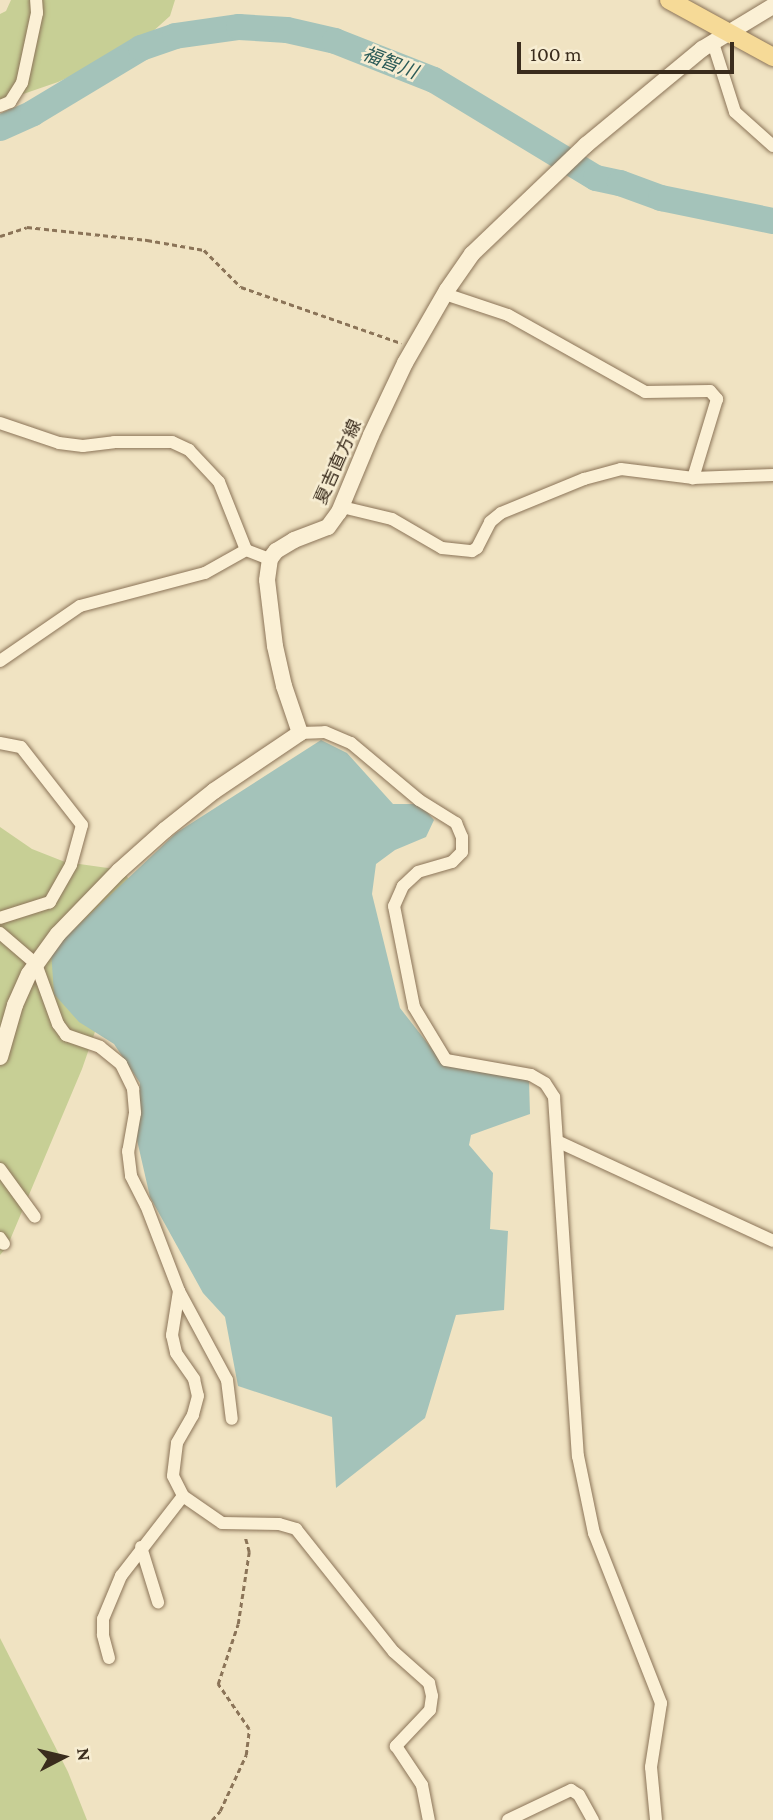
<!DOCTYPE html>
<html>
<head>
<meta charset="utf-8">
<style>
	body { margin:0 }
	#map { position:relative; width:773px; height:1820px; overflow:hidden; background:#f0e3c2; font-family:"Crimson Pro","Noto Sans JP",serif }
	div>[style] { position:absolute }
	.green>* { inset:0; background:#c7cf95 }
	.water>* { inset:0; background:#a4c3ba }
	.river>* { height:26px; margin:-13px; padding:0 13px; transform-origin:13px; border-radius:13px; background:#a4c3ba }
	.path>* { height:2.5px; margin-top:-1.25px; transform-origin:0; background:repeating-linear-gradient(90deg,#8b7458 0 5px,transparent 0 8.5px) }
	.roads { filter:drop-shadow(0 0 2px #8b7458) drop-shadow(0 0 2px #8b7458) }
	.minor>* { height:12px; margin:-6px; padding:0 6px; transform-origin:6px; border-radius:6px; background:#fbf0d5 }
	.secondary>* { height:16px; margin:-8px; padding:0 8px; transform-origin:8px; border-radius:8px; background:#fbf0d5 }
	.primary>* { height:18px; margin:-9px; padding:0 9px; transform-origin:9px; border-radius:9px; background:#f6da97 }
	span { translate:-50% -50%; white-space:nowrap; text-align:center; line-height:1.15; -webkit-text-stroke:5px #f7edd2; paint-order:stroke }
	.street-label { font-size:18px; color:#3a2c1d }
	.water-label { font-size:19px; color:#2b5b58; font-style:italic }
	.north { position:absolute; left:28px; top:1722px; width:70px; height:70px; -webkit-text-stroke:5px #f7edd2; paint-order:stroke; rotate:83deg; font-size:19px; font-weight:700; line-height:28px; text-align:center; color:#3a2c1d }
	.north::after { content:''; display:block; margin:auto; width:24px; height:32px; background:#3a2c1d; clip-path:polygon(50% 0,100% 100%,50% 72%,0 100%) }
	.scale { position:absolute; left:517px; top:42px; width:217px; height:32px; box-sizing:border-box; border:4px solid #3a2c1d; border-top:0; padding-left:9px; font-size:21px; line-height:24px; white-space:nowrap; color:#3a2c1d; -webkit-text-stroke:5px #f7edd2; paint-order:stroke }
</style>
</head>
<body>
<div id="map">
	<div class="green">
		<div style="clip-path:polygon(11px 0,175px 0,170px 16px,150px 34px,109px 59px,58px 82px,0 102px,0 14px,6px 11px)"></div>
		<div style="clip-path:polygon(0 827px,32px 849px,65px 862px,122px 870px,131px 882px,120px 960px,82px 1069px,7px 1247px,0 1255px)"></div>
		<div style="clip-path:polygon(0 1638px,68px 1772px,87px 1820px,0 1820px)"></div>
	</div>
	<div class="water">
		<div style="clip-path:polygon(321px 740px,347px 753px,393px 804px,420px 804px,434px 820px,426px 837px,395px 850px,376px 864px,372px 894px,400px 1008px,443px 1063px,529px 1080px,530px 1114px,471px 1135px,469px 1145px,493px 1173px,490px 1229px,508px 1231px,504px 1310px,456px 1315px,425px 1418px,336px 1488px,332px 1417px,238px 1386px,225px 1317px,203px 1293px,150px 1197px,137px 1140px,140px 1083px,114px 1044px,79px 1022px,54px 994px,51px 951px,176px 833px)"></div>
	</div>
	<div class="river">
		<div style="left:0;top:128px;width:36px;rotate:-24deg"></div>
		<div style="left:33px;top:113px;width:126px;rotate:-31deg"></div>
		<div style="left:141px;top:48px;width:36px;rotate:-19deg"></div>
		<div style="left:175px;top:36px;width:65px;rotate:-8deg"></div>
		<div style="left:239px;top:27px;width:48px;rotate:3.6deg"></div>
		<div style="left:287px;top:30px;width:49px;rotate:12.9deg"></div>
		<div style="left:335px;top:41px;width:106px;rotate:21.5deg"></div>
		<div style="left:434px;top:80px;width:189px;rotate:31.2deg"></div>
		<div style="left:596px;top:178px;width:25px;rotate:12deg"></div>
		<div style="left:620px;top:183px;width:44px;rotate:20.1deg"></div>
		<div style="left:661px;top:198px;width:114px;rotate:11.6deg"></div>
	</div>
	<div class="path">
		<div style="left:0;top:236px;width:28px;rotate:-18deg"></div>
		<div style="left:27px;top:227px;width:121px;rotate:6.2deg"></div>
		<div style="left:147px;top:240px;width:58px;rotate:10deg"></div>
		<div style="left:204px;top:250px;width:52px;rotate:45deg"></div>
		<div style="left:241px;top:287px;width:170px;rotate:19.3deg"></div>
		<div style="left:212px;top:1820px;width:12px;rotate:-48deg"></div>
		<div style="left:220px;top:1811px;width:62px;rotate:-65.1deg"></div>
		<div style="left:246px;top:1755px;width:26px;rotate:-83deg"></div>
		<div style="left:249px;top:1729px;width:55px;rotate:-124.6deg"></div>
		<div style="left:218px;top:1684px;width:63px;rotate:-71.6deg"></div>
		<div style="left:238px;top:1624px;width:73px;rotate:-81.3deg"></div>
		<div style="left:249px;top:1552px;width:16px;rotate:-105deg"></div>
	</div>
	<div class="roads">
		<div class="minor">
			<div style="left:713px;top:43px;width:72px;rotate:72.3deg"></div>
			<div style="left:735px;top:112px;width:51px;rotate:41.8deg"></div>
			<div style="left:0;top:106px;width:11px;rotate:-22deg"></div>
			<div style="left:10px;top:102px;width:22px;rotate:-58deg"></div>
			<div style="left:22px;top:83px;width:72px;rotate:-77.9deg"></div>
			<div style="left:37px;top:13px;width:13px;rotate:-94deg"></div>
			<div style="left:445px;top:294px;width:66px;rotate:18.4deg"></div>
			<div style="left:508px;top:315px;width:157px;rotate:29.3deg"></div>
			<div style="left:645px;top:392px;width:65px;rotate:-0.9deg"></div>
			<div style="left:710px;top:391px;width:11px;rotate:49deg"></div>
			<div style="left:717px;top:399px;width:83px;rotate:106.9deg"></div>
			<div style="left:693px;top:478px;width:80px;rotate:-2.1deg"></div>
			<div style="left:0;top:423px;width:62px;rotate:18.7deg"></div>
			<div style="left:59px;top:443px;width:24px;rotate:7deg"></div>
			<div style="left:83px;top:446px;width:31px;rotate:-7deg"></div>
			<div style="left:114px;top:442px;width:58px"></div>
			<div style="left:172px;top:442px;width:19px;rotate:25deg"></div>
			<div style="left:189px;top:450px;width:44px;rotate:46.8deg"></div>
			<div style="left:219px;top:482px;width:73px;rotate:68.3deg"></div>
			<div style="left:246px;top:550px;width:26px;rotate:21deg"></div>
			<div style="left:342px;top:507px;width:51px;rotate:13.5deg"></div>
			<div style="left:392px;top:519px;width:58px;rotate:30.1deg"></div>
			<div style="left:442px;top:548px;width:30px;rotate:6deg"></div>
			<div style="left:472px;top:551px;width:6px;rotate:-31deg"></div>
			<div style="left:477px;top:548px;width:29px;rotate:-63deg"></div>
			<div style="left:490px;top:522px;width:14px;rotate:-39deg"></div>
			<div style="left:501px;top:513px;width:90px;rotate:-22.3deg"></div>
			<div style="left:584px;top:479px;width:38px;rotate:-15deg"></div>
			<div style="left:621px;top:469px;width:73px;rotate:7.1deg"></div>
			<div style="left:0;top:661px;width:97px;rotate:-34.5deg"></div>
			<div style="left:80px;top:606px;width:129px;rotate:-14.8deg"></div>
			<div style="left:205px;top:573px;width:47px;rotate:-29.3deg"></div>
			<div style="left:300px;top:733px;width:25px;rotate:-2deg"></div>
			<div style="left:325px;top:732px;width:28px;rotate:23deg"></div>
			<div style="left:351px;top:743px;width:89px;rotate:40deg"></div>
			<div style="left:419px;top:800px;width:44px;rotate:31.9deg"></div>
			<div style="left:456px;top:823px;width:15px;rotate:67deg"></div>
			<div style="left:462px;top:837px;width:15px;rotate:90deg"></div>
			<div style="left:462px;top:852px;width:14px;rotate:135deg"></div>
			<div style="left:452px;top:862px;width:35px;rotate:164deg"></div>
			<div style="left:418px;top:872px;width:21px;rotate:137deg"></div>
			<div style="left:403px;top:886px;width:22px;rotate:114deg"></div>
			<div style="left:394px;top:906px;width:103px;rotate:78.8deg"></div>
			<div style="left:414px;top:1007px;width:62px;rotate:58.9deg"></div>
			<div style="left:446px;top:1060px;width:86px;rotate:10deg"></div>
			<div style="left:531px;top:1075px;width:16px;rotate:30deg"></div>
			<div style="left:545px;top:1083px;width:17px;rotate:57deg"></div>
			<div style="left:554px;top:1097px;width:360px;rotate:86.2deg"></div>
			<div style="left:578px;top:1456px;width:79px;rotate:78.3deg"></div>
			<div style="left:594px;top:1533px;width:183px;rotate:68.5deg"></div>
			<div style="left:661px;top:1703px;width:65px;rotate:98.9deg"></div>
			<div style="left:651px;top:1767px;width:53px;rotate:84.6deg"></div>
			<div style="left:0;top:743px;width:21px;rotate:11deg"></div>
			<div style="left:21px;top:747px;width:99px;rotate:52deg"></div>
			<div style="left:82px;top:825px;width:41px;rotate:105.4deg"></div>
			<div style="left:71px;top:865px;width:43px;rotate:119.6deg"></div>
			<div style="left:50px;top:902px;width:52px;rotate:162.3deg"></div>
			<div style="left:0;top:933px;width:48px;rotate:40.7deg"></div>
			<div style="left:36px;top:964px;width:64px;rotate:69.9deg"></div>
			<div style="left:58px;top:1024px;width:14px;rotate:54deg"></div>
			<div style="left:66px;top:1035px;width:36px;rotate:19deg"></div>
			<div style="left:100px;top:1047px;width:27px;rotate:39deg"></div>
			<div style="left:121px;top:1064px;width:28px;rotate:64deg"></div>
			<div style="left:133px;top:1089px;width:24px;rotate:85deg"></div>
			<div style="left:135px;top:1113px;width:39px;rotate:100deg"></div>
			<div style="left:128px;top:1151px;width:25px;rotate:83deg"></div>
			<div style="left:131px;top:1176px;width:33px;rotate:63deg"></div>
			<div style="left:146px;top:1205px;width:92px;rotate:69deg"></div>
			<div style="left:179px;top:1291px;width:45px;rotate:99deg"></div>
			<div style="left:172px;top:1335px;width:18px;rotate:77deg"></div>
			<div style="left:176px;top:1353px;width:32px;rotate:55deg"></div>
			<div style="left:194px;top:1379px;width:17px;rotate:77deg"></div>
			<div style="left:198px;top:1396px;width:20px;rotate:105deg"></div>
			<div style="left:193px;top:1415px;width:32px;rotate:120deg"></div>
			<div style="left:177px;top:1443px;width:33px;rotate:97deg"></div>
			<div style="left:173px;top:1476px;width:22px;rotate:63deg"></div>
			<div style="left:183px;top:1496px;width:47px;rotate:34.7deg"></div>
			<div style="left:222px;top:1523px;width:57px;rotate:1deg"></div>
			<div style="left:279px;top:1524px;width:18px;rotate:16deg"></div>
			<div style="left:296px;top:1529px;width:157px;rotate:51.5deg"></div>
			<div style="left:394px;top:1652px;width:47px;rotate:41.5deg"></div>
			<div style="left:429px;top:1683px;width:13px;rotate:77deg"></div>
			<div style="left:432px;top:1696px;width:14px;rotate:98deg"></div>
			<div style="left:430px;top:1710px;width:50px;rotate:133.4deg"></div>
			<div style="left:396px;top:1746px;width:47px;rotate:56.3deg"></div>
			<div style="left:422px;top:1785px;width:36px;rotate:79deg"></div>
			<div style="left:559px;top:1142px;width:236px;rotate:24.8deg"></div>
			<div style="left:0;top:1169px;width:59px;rotate:53.9deg"></div>
			<div style="left:0;top:1238px;width:7px;rotate:56deg"></div>
			<div style="left:179px;top:1291px;width:101px;rotate:61.7deg"></div>
			<div style="left:227px;top:1380px;width:39px;rotate:83deg"></div>
			<div style="left:141px;top:1547px;width:58px;rotate:72.8deg"></div>
			<div style="left:109px;top:1658px;width:24px;rotate:-105deg"></div>
			<div style="left:103px;top:1635px;width:16px;rotate:-90deg"></div>
			<div style="left:103px;top:1619px;width:47px;rotate:-67.3deg"></div>
			<div style="left:121px;top:1576px;width:101px;rotate:-52.2deg"></div>
			<div style="left:508px;top:1820px;width:70px;rotate:-25.5deg"></div>
			<div style="left:571px;top:1790px;width:9px;rotate:32deg"></div>
			<div style="left:579px;top:1795px;width:29px;rotate:61deg"></div>
		</div>
		<div class="secondary">
			<div style="left:0;top:1057px;width:54px;rotate:-73.9deg"></div>
			<div style="left:15px;top:1005px;width:34px;rotate:-66deg"></div>
			<div style="left:29px;top:974px;width:49px;rotate:-54.1deg"></div>
			<div style="left:58px;top:934px;width:88px;rotate:-45.9deg"></div>
			<div style="left:119px;top:871px;width:62px;rotate:-41.7deg"></div>
			<div style="left:165px;top:830px;width:63px;rotate:-38.5deg"></div>
			<div style="left:214px;top:791px;width:104px;rotate:-34deg"></div>
			<div style="left:300px;top:733px;width:50px;rotate:-108.8deg"></div>
			<div style="left:284px;top:686px;width:41px;rotate:-102.7deg"></div>
			<div style="left:275px;top:646px;width:66px;rotate:-96.9deg"></div>
			<div style="left:267px;top:580px;width:21px;rotate:-82deg"></div>
			<div style="left:270px;top:559px;width:10px;rotate:-53deg"></div>
			<div style="left:276px;top:551px;width:21px;rotate:-31deg"></div>
			<div style="left:294px;top:540px;width:36px;rotate:-21deg"></div>
			<div style="left:328px;top:527px;width:19px;rotate:-54deg"></div>
			<div style="left:339px;top:512px;width:83px;rotate:-67.4deg"></div>
			<div style="left:371px;top:435px;width:80px;rotate:-64.7deg"></div>
			<div style="left:405px;top:363px;width:84px;rotate:-60.1deg"></div>
			<div style="left:447px;top:290px;width:44px;rotate:-55.2deg"></div>
			<div style="left:472px;top:254px;width:158px;rotate:-43.7deg"></div>
			<div style="left:586px;top:145px;width:151px;rotate:-39.6deg"></div>
			<div style="left:702px;top:49px;width:83px;rotate:-31.2deg"></div>
		</div>
		<div class="primary">
			<div style="left:669px;top:0;width:119px;rotate:28.7deg"></div>
		</div>
	</div>
	<div class="street-label">
		<span style="left:338px;top:462px;rotate:-66deg">夏吉直方線</span>
	</div>
	<div class="water-label">
		<span style="left:390px;top:63px;rotate:21deg">福智川</span>
	</div>
	<div class="north">N</div>
	<div class="scale">100 m</div>
</div>
</body>
</html>
